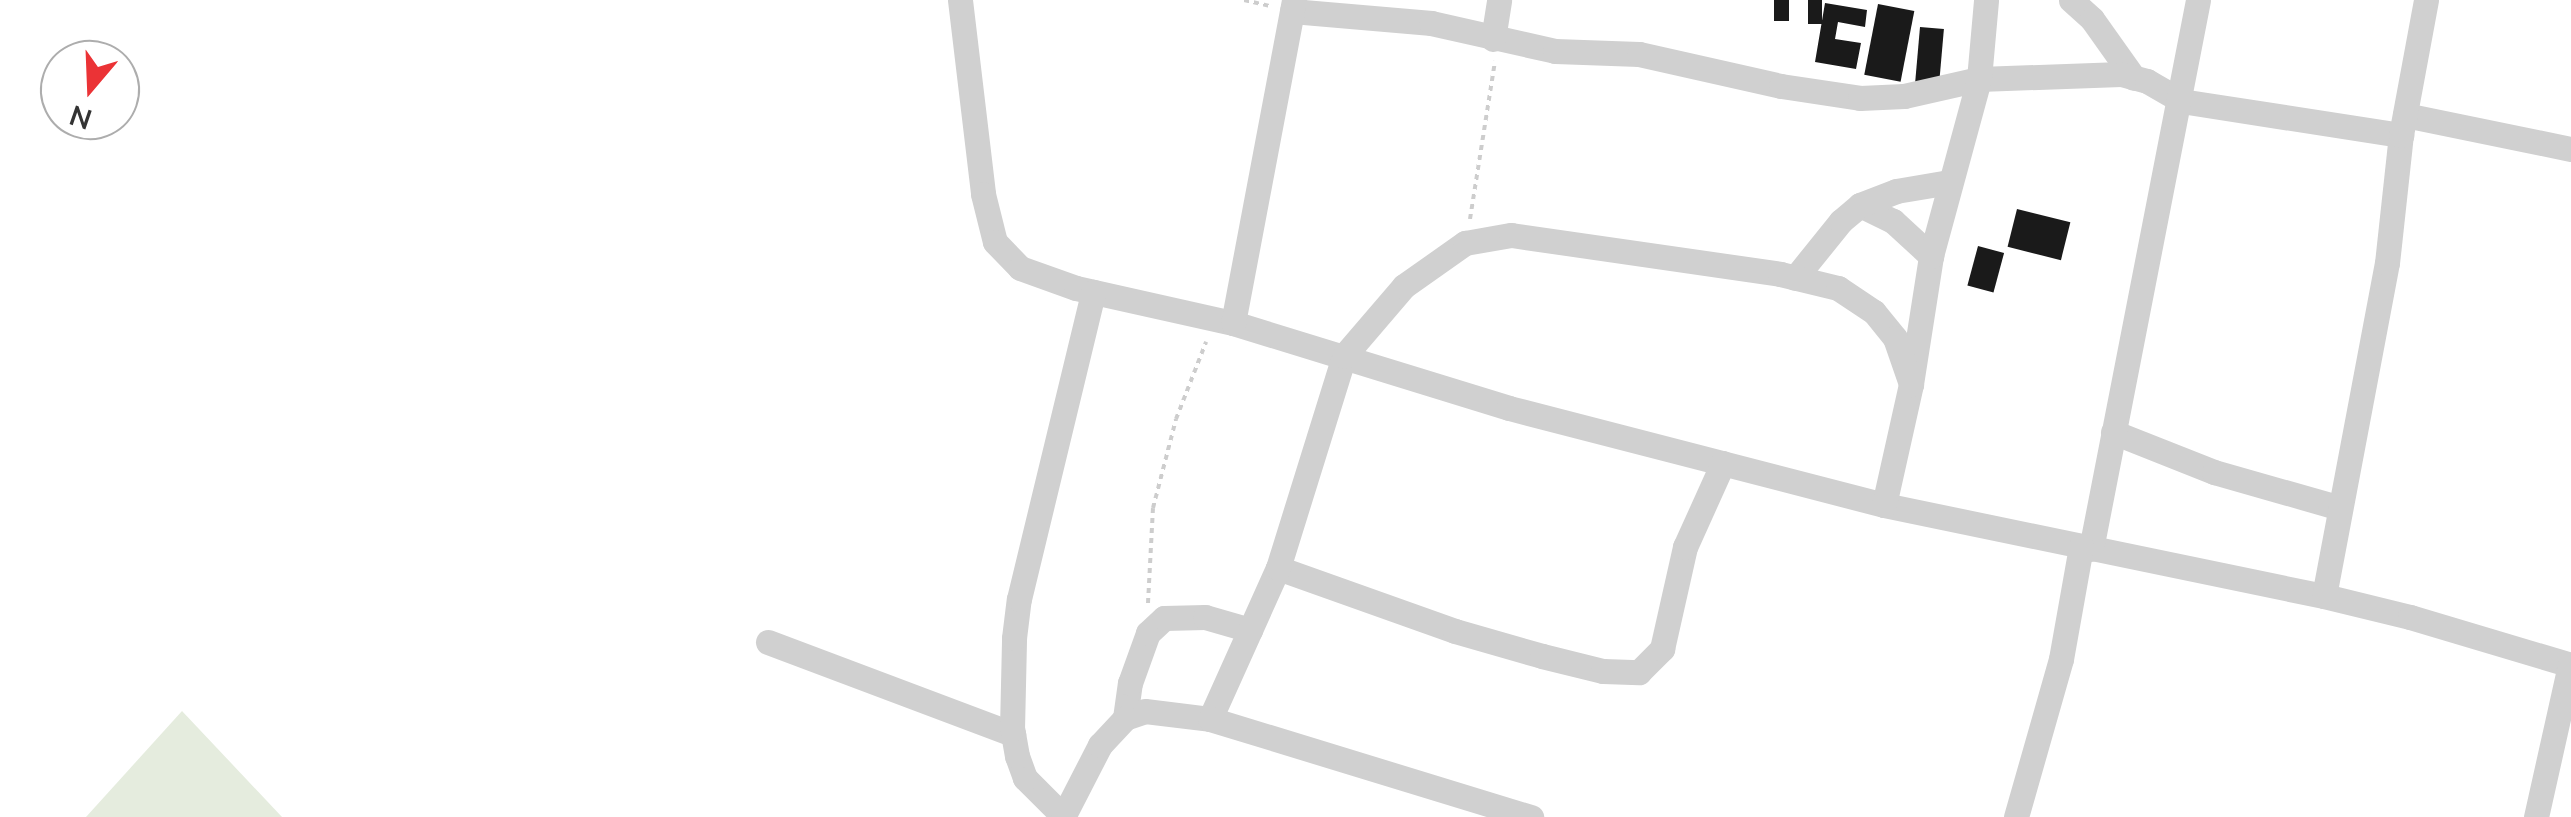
<!DOCTYPE html>
<html>
<head>
<meta charset="utf-8">
<style>
	body { margin:0 }
	#map { position:relative; width:2571px; height:817px; overflow:hidden; background:#fff; font-family:"Nunito Sans",sans-serif }
	div>[style] { position:absolute }
	.green>* { inset:0; background:#e5ecde }
	.building>* { inset:0; background:#1a1a1a; transform-origin:0 0 }
	.path>* { height:4px; margin-top:-2px; transform-origin:0; background:repeating-linear-gradient(90deg,#cdcdcd 0 5px,transparent 0 10px) }
	.minor>* { height:25px; margin:-12.5px; padding:0 12.5px; transform-origin:12.5px; border-radius:12.5px; background:#d0d0d0 }
	span { translate:-50% -50%; white-space:nowrap; text-align:center; line-height:1.15; -webkit-text-stroke:10px #fff; paint-order:stroke }
	.north { position:absolute; left:40px; top:40px; width:100px; height:100px; box-sizing:border-box; background:#fff; border:2px solid #adadad; border-radius:50%; rotate:199deg; font-size:28px; font-weight:700; line-height:40px; text-align:center; color:#333 }
	.north::after { content:''; display:block; margin:auto; width:35px; height:45px; background:#eb3336; clip-path:polygon(50% 0,100% 100%,50% 72%,0 100%) }
</style>
</head>
<body>
<div id="map">
	<div class="green">
		<div style="clip-path:polygon(182px 711px,282px 817px,86px 817px)"></div>
	</div>
	<div class="building">
		<div style="left:1774px;top:0;width:15px;height:21px"></div>
		<div style="left:1808px;top:0;width:14px;height:24px"></div>
		<div style="clip-path:polygon(1825px 3px,1867px 10px,1865px 27px,1838px 22px,1835px 39px,1861px 43px,1856px 69px,1815px 62px)"></div>
		<div style="left:1878px;top:4px;width:37px;height:72px;rotate:11deg"></div>
		<div style="left:1920px;top:27px;width:24px;height:57px;rotate:5deg"></div>
		<div style="left:2017px;top:209px;width:55px;height:39px;rotate:14deg"></div>
		<div style="left:1978px;top:246px;width:27px;height:41px;rotate:15deg"></div>
	</div>
	<div class="path">
		<div style="left:1244px;top:0;width:26px;rotate:13deg"></div>
		<div style="left:1470px;top:219px;width:160px;rotate:-81deg"></div>
		<div style="left:1148px;top:603px;width:95px;rotate:-87deg"></div>
		<div style="left:1153px;top:508px;width:92px;rotate:-75.5deg"></div>
		<div style="left:1176px;top:419px;width:83px;rotate:-68.7deg"></div>
	</div>
	<div class="minor">
		<div style="left:960px;top:0;width:195px;rotate:83.2deg"></div>
		<div style="left:983px;top:194px;width:49px;rotate:76deg"></div>
		<div style="left:995px;top:242px;width:36px;rotate:46deg"></div>
		<div style="left:1020px;top:268px;width:59px;rotate:19.7deg"></div>
		<div style="left:1076px;top:288px;width:161px;rotate:12.6deg"></div>
		<div style="left:1233px;top:323px;width:289px;rotate:17.1deg"></div>
		<div style="left:1509px;top:408px;width:387px;rotate:14.5deg"></div>
		<div style="left:1884px;top:505px;width:449px;rotate:11.7deg"></div>
		<div style="left:2324px;top:596px;width:89px;rotate:13.7deg"></div>
		<div style="left:2410px;top:617px;width:168px;rotate:16.6deg"></div>
		<div style="left:2071px;top:0;width:28px;rotate:42deg"></div>
		<div style="left:2092px;top:19px;width:72px;rotate:54.6deg"></div>
		<div style="left:1292px;top:11px;width:140px;rotate:4.9deg"></div>
		<div style="left:1431px;top:23px;width:127px;rotate:12.7deg"></div>
		<div style="left:1555px;top:51px;width:84px;rotate:2deg"></div>
		<div style="left:1639px;top:54px;width:146px;rotate:12.7deg"></div>
		<div style="left:1781px;top:86px;width:80px;rotate:8.6deg"></div>
		<div style="left:1860px;top:98px;width:44px;rotate:-2.6deg"></div>
		<div style="left:1904px;top:96px;width:77px;rotate:-12.8deg"></div>
		<div style="left:1979px;top:79px;width:142px;rotate:-2deg"></div>
		<div style="left:2121px;top:74px;width:27px;rotate:15deg"></div>
		<div style="left:2147px;top:81px;width:39px;rotate:30deg"></div>
		<div style="left:2181px;top:101px;width:223px;rotate:8.8deg"></div>
		<div style="left:1493px;top:39px;width:39px;rotate:-81deg"></div>
		<div style="left:2405px;top:115px;width:169px;rotate:11.6deg"></div>
		<div style="left:1860px;top:205px;width:37px;rotate:26deg"></div>
		<div style="left:1893px;top:221px;width:52px;rotate:42.6deg"></div>
		<div style="left:1795px;top:278px;width:73px;rotate:-51.1deg"></div>
		<div style="left:1841px;top:221px;width:25px;rotate:-40deg"></div>
		<div style="left:1860px;top:205px;width:39px;rotate:-21deg"></div>
		<div style="left:1896px;top:191px;width:55px;rotate:-9.5deg"></div>
		<div style="left:1233px;top:323px;width:329px;rotate:-79.3deg"></div>
		<div style="left:2113px;top:432px;width:109px;rotate:21.6deg"></div>
		<div style="left:2214px;top:472px;width:131px;rotate:15.9deg"></div>
		<div style="left:1884px;top:505px;width:124px;rotate:-77.4deg"></div>
		<div style="left:1911px;top:384px;width:130px;rotate:-81.1deg"></div>
		<div style="left:1931px;top:256px;width:183px;rotate:-74.8deg"></div>
		<div style="left:1979px;top:79px;width:79px;rotate:-84.9deg"></div>
		<div style="left:2091px;top:549px;width:559px;rotate:-78.97deg"></div>
		<div style="left:1278px;top:568px;width:188px;rotate:19.6deg"></div>
		<div style="left:1455px;top:631px;width:91px;rotate:16deg"></div>
		<div style="left:1542px;top:656px;width:63px;rotate:13.8deg"></div>
		<div style="left:1603px;top:671px;width:36px;rotate:2deg"></div>
		<div style="left:1639px;top:672px;width:33px;rotate:-45deg"></div>
		<div style="left:1662px;top:649px;width:105px;rotate:-77.3deg"></div>
		<div style="left:1685px;top:547px;width:92px;rotate:-65.7deg"></div>
		<div style="left:2324px;top:596px;width:339px;rotate:-79.3deg"></div>
		<div style="left:2387px;top:263px;width:129px;rotate:-83.8deg"></div>
		<div style="left:2401px;top:135px;width:137px;rotate:-79.5deg"></div>
		<div style="left:768px;top:642px;width:262px;rotate:20.6deg"></div>
		<div style="left:1125px;top:718px;width:35px;rotate:-82deg"></div>
		<div style="left:1130px;top:683px;width:53px;rotate:-70.2deg"></div>
		<div style="left:1148px;top:633px;width:22px;rotate:-43deg"></div>
		<div style="left:1164px;top:618px;width:41px;rotate:-1.4deg"></div>
		<div style="left:1205px;top:617px;width:47px;rotate:16.1deg"></div>
		<div style="left:1210px;top:719px;width:166px;rotate:-65.8deg"></div>
		<div style="left:1278px;top:568px;width:222px;rotate:-72.7deg"></div>
		<div style="left:1344px;top:356px;width:92px;rotate:-49.4deg"></div>
		<div style="left:1404px;top:286px;width:75px;rotate:-35.2deg"></div>
		<div style="left:1465px;top:243px;width:47px;rotate:-9.9deg"></div>
		<div style="left:1511px;top:235px;width:272px;rotate:8.2deg"></div>
		<div style="left:1780px;top:274px;width:60px;rotate:13.6deg"></div>
		<div style="left:1838px;top:288px;width:43px;rotate:33.7deg"></div>
		<div style="left:1874px;top:312px;width:33px;rotate:51deg"></div>
		<div style="left:1895px;top:338px;width:49px;rotate:70.8deg"></div>
		<div style="left:1063px;top:816px;width:54px;rotate:-135deg"></div>
		<div style="left:1025px;top:778px;width:23px;rotate:-110deg"></div>
		<div style="left:1017px;top:756px;width:27px;rotate:-100deg"></div>
		<div style="left:1012px;top:729px;width:91px;rotate:-88.7deg"></div>
		<div style="left:1014px;top:638px;width:39px;rotate:-83deg"></div>
		<div style="left:1019px;top:599px;width:316px;rotate:-76.4deg"></div>
		<div style="left:1063px;top:817px;width:81px;rotate:-62.8deg"></div>
		<div style="left:1100px;top:745px;width:37px;rotate:-47deg"></div>
		<div style="left:1125px;top:718px;width:21px;rotate:-19deg"></div>
		<div style="left:1145px;top:711px;width:65px;rotate:7deg"></div>
		<div style="left:1210px;top:719px;width:336px;rotate:17deg"></div>
		<div style="left:2016px;top:817px;width:164px;rotate:-74.1deg"></div>
		<div style="left:2061px;top:659px;width:114px;rotate:-79.9deg"></div>
		<div style="left:2536px;top:817px;width:156px;rotate:-77.4deg"></div>
	</div>
	<div class="north">N</div>
</div>
</body>
</html>
